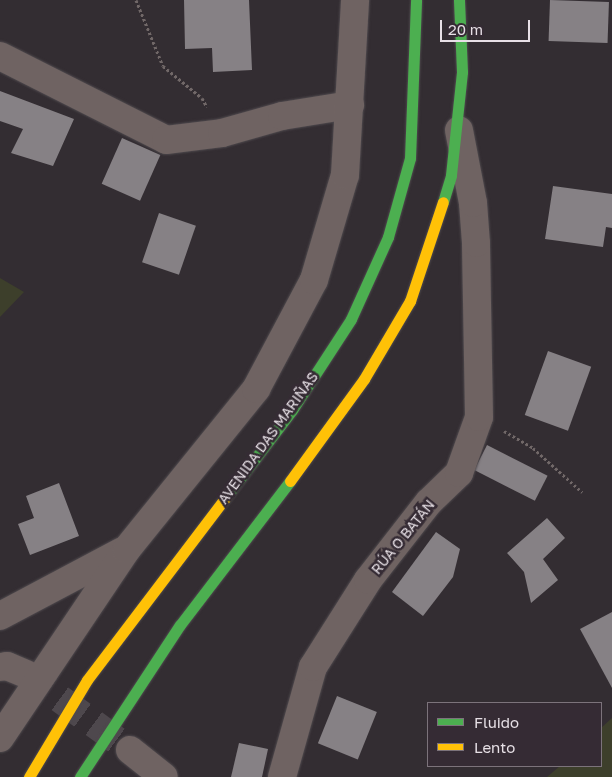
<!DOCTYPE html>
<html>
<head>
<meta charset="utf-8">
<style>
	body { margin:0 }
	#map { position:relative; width:612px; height:777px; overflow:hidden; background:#332d32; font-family:"Golos Text",sans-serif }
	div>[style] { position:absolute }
	.green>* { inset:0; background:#3d3f2b }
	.building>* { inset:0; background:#868185; transform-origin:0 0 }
	.street-tunnel>* { height:28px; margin-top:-14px; transform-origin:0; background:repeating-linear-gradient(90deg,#4e484d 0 28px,transparent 0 42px) }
	.path>* { height:3px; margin-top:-1.5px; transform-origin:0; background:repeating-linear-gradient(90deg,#716868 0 2.5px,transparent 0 5px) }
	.roads { filter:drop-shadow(0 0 1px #4f4a4e) drop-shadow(0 0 1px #4f4a4e) }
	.street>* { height:28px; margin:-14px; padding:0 14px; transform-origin:14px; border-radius:14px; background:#6f6362 }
	.fast>* { height:11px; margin:-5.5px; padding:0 5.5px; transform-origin:5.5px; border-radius:5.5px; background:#4caf50 }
	.slow>* { height:11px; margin:-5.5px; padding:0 5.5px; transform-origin:5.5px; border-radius:5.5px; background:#ffc107 }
	span { translate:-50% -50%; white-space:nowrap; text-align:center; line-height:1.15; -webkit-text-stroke:5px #352b34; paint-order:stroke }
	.street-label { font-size:14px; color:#e7e0e6 }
	.legend { position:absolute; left:427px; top:702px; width:175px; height:65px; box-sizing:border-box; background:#352b34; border:1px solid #7c737b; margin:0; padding:6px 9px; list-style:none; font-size:15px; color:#e7e0e6 }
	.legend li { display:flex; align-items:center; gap:10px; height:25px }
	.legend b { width:25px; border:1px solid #7c737b }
	.scale { position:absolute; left:440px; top:20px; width:90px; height:22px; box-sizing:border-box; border:2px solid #e7e0e6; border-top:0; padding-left:6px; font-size:15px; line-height:18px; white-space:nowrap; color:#e7e0e6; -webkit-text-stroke:4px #352b34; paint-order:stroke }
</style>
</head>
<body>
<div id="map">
	<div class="green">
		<div style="clip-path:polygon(0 278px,24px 292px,0 317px)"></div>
		<div style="clip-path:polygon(612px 718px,612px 777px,547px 777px,560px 766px,601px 766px,601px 728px)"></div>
	</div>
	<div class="building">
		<div style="clip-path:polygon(184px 0,249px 0,252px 70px,213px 72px,212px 48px,185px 49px)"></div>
		<div style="left:550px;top:0;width:59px;height:41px;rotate:2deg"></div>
		<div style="clip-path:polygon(0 91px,74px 119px,53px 166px,11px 153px,23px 129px,0 121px)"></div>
		<div style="left:122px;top:138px;width:42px;height:50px;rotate:24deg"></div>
		<div style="clip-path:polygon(553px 186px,612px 194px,612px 228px,606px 227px,603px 247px,545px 239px)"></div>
		<div style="left:159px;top:213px;width:39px;height:52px;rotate:19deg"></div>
		<div style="left:548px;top:351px;width:46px;height:68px;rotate:20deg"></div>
		<div style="left:487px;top:445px;width:68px;height:28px;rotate:27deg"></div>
		<div style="clip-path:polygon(59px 483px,79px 536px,30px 555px,18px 524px,34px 518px,26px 496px)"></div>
		<div style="clip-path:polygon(547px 518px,565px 538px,543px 559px,558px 580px,531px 603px,524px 572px,507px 553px)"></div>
		<div style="clip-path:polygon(436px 532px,460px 549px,453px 577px,423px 616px,392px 592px)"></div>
		<div style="clip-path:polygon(612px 612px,612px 688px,580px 629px)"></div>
		<div style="left:337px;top:696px;width:43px;height:51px;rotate:22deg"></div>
		<div style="clip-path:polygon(239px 743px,268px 749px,262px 777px,231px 777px)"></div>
	</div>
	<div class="street-tunnel">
		<div style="left:26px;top:674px;width:125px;rotate:36.2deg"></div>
	</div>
	<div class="path">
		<div style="left:136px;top:0;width:71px;rotate:67.8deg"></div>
		<div style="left:163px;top:66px;width:50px;rotate:39.4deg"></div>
		<div style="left:202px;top:98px;width:10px;rotate:61deg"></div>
		<div style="left:504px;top:431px;width:34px;rotate:30deg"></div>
		<div style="left:533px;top:448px;width:66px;rotate:41.9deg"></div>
	</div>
	<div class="roads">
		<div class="street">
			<div style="left:0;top:56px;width:186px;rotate:26.8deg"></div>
			<div style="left:166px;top:140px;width:56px;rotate:-7.1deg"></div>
			<div style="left:222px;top:133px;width:62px;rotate:-15.8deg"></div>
			<div style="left:282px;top:116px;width:69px;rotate:-9.2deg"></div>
			<div style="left:0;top:616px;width:139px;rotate:-27.9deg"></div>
			<div style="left:0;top:667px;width:7px;rotate:-8deg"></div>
			<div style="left:7px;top:666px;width:21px;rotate:23deg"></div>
			<div style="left:0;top:738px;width:228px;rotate:-56.1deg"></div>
			<div style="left:127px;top:549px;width:206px;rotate:-51.1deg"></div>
			<div style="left:256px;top:389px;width:123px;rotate:-62deg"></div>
			<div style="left:314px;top:280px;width:109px;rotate:-73.6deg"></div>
			<div style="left:345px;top:175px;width:175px;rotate:-86.7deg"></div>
			<div style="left:130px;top:750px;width:43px;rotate:38.5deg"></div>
			<div style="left:282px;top:777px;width:114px;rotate:-74.3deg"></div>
			<div style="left:313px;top:667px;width:103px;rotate:-57.7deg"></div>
			<div style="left:368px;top:580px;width:99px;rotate:-52deg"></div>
			<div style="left:429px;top:502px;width:42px;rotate:-44deg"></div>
			<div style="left:459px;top:473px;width:59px;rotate:-70.3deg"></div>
			<div style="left:479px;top:417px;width:174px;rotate:-91deg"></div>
			<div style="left:476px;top:243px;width:40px;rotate:-94.3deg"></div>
			<div style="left:473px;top:203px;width:74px;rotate:-100.9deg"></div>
		</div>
		<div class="fast">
			<div style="left:443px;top:202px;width:28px;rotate:-73deg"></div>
			<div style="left:451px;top:175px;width:104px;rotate:-83.9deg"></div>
			<div style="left:462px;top:72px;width:72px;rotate:-92.4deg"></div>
			<div style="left:226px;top:497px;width:109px;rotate:-52.8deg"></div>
			<div style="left:292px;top:410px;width:108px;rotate:-57deg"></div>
			<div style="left:351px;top:319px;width:90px;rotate:-65.7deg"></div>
			<div style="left:388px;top:237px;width:82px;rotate:-74.4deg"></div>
			<div style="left:410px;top:158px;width:158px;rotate:-87.8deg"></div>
			<div style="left:80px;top:777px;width:182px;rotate:-56.7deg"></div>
			<div style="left:180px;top:625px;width:181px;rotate:-52.6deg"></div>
		</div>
		<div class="slow">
			<div style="left:290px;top:481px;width:126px;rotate:-54deg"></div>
			<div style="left:364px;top:379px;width:91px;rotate:-59.5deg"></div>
			<div style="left:410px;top:301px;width:104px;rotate:-71.6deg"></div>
			<div style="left:29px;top:777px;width:113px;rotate:-59.1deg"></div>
			<div style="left:87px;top:680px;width:230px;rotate:-52.8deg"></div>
		</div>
	</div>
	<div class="street-label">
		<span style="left:268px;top:438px;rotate:-54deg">AVENIDA DAS MARIÑAS</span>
		<span style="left:403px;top:537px;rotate:-51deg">RÚA O BATÁN</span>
	</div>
	<ul class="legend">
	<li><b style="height:6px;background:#4caf50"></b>Fluido</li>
	<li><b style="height:6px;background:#ffc107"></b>Lento</li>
	</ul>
	<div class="scale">20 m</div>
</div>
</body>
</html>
